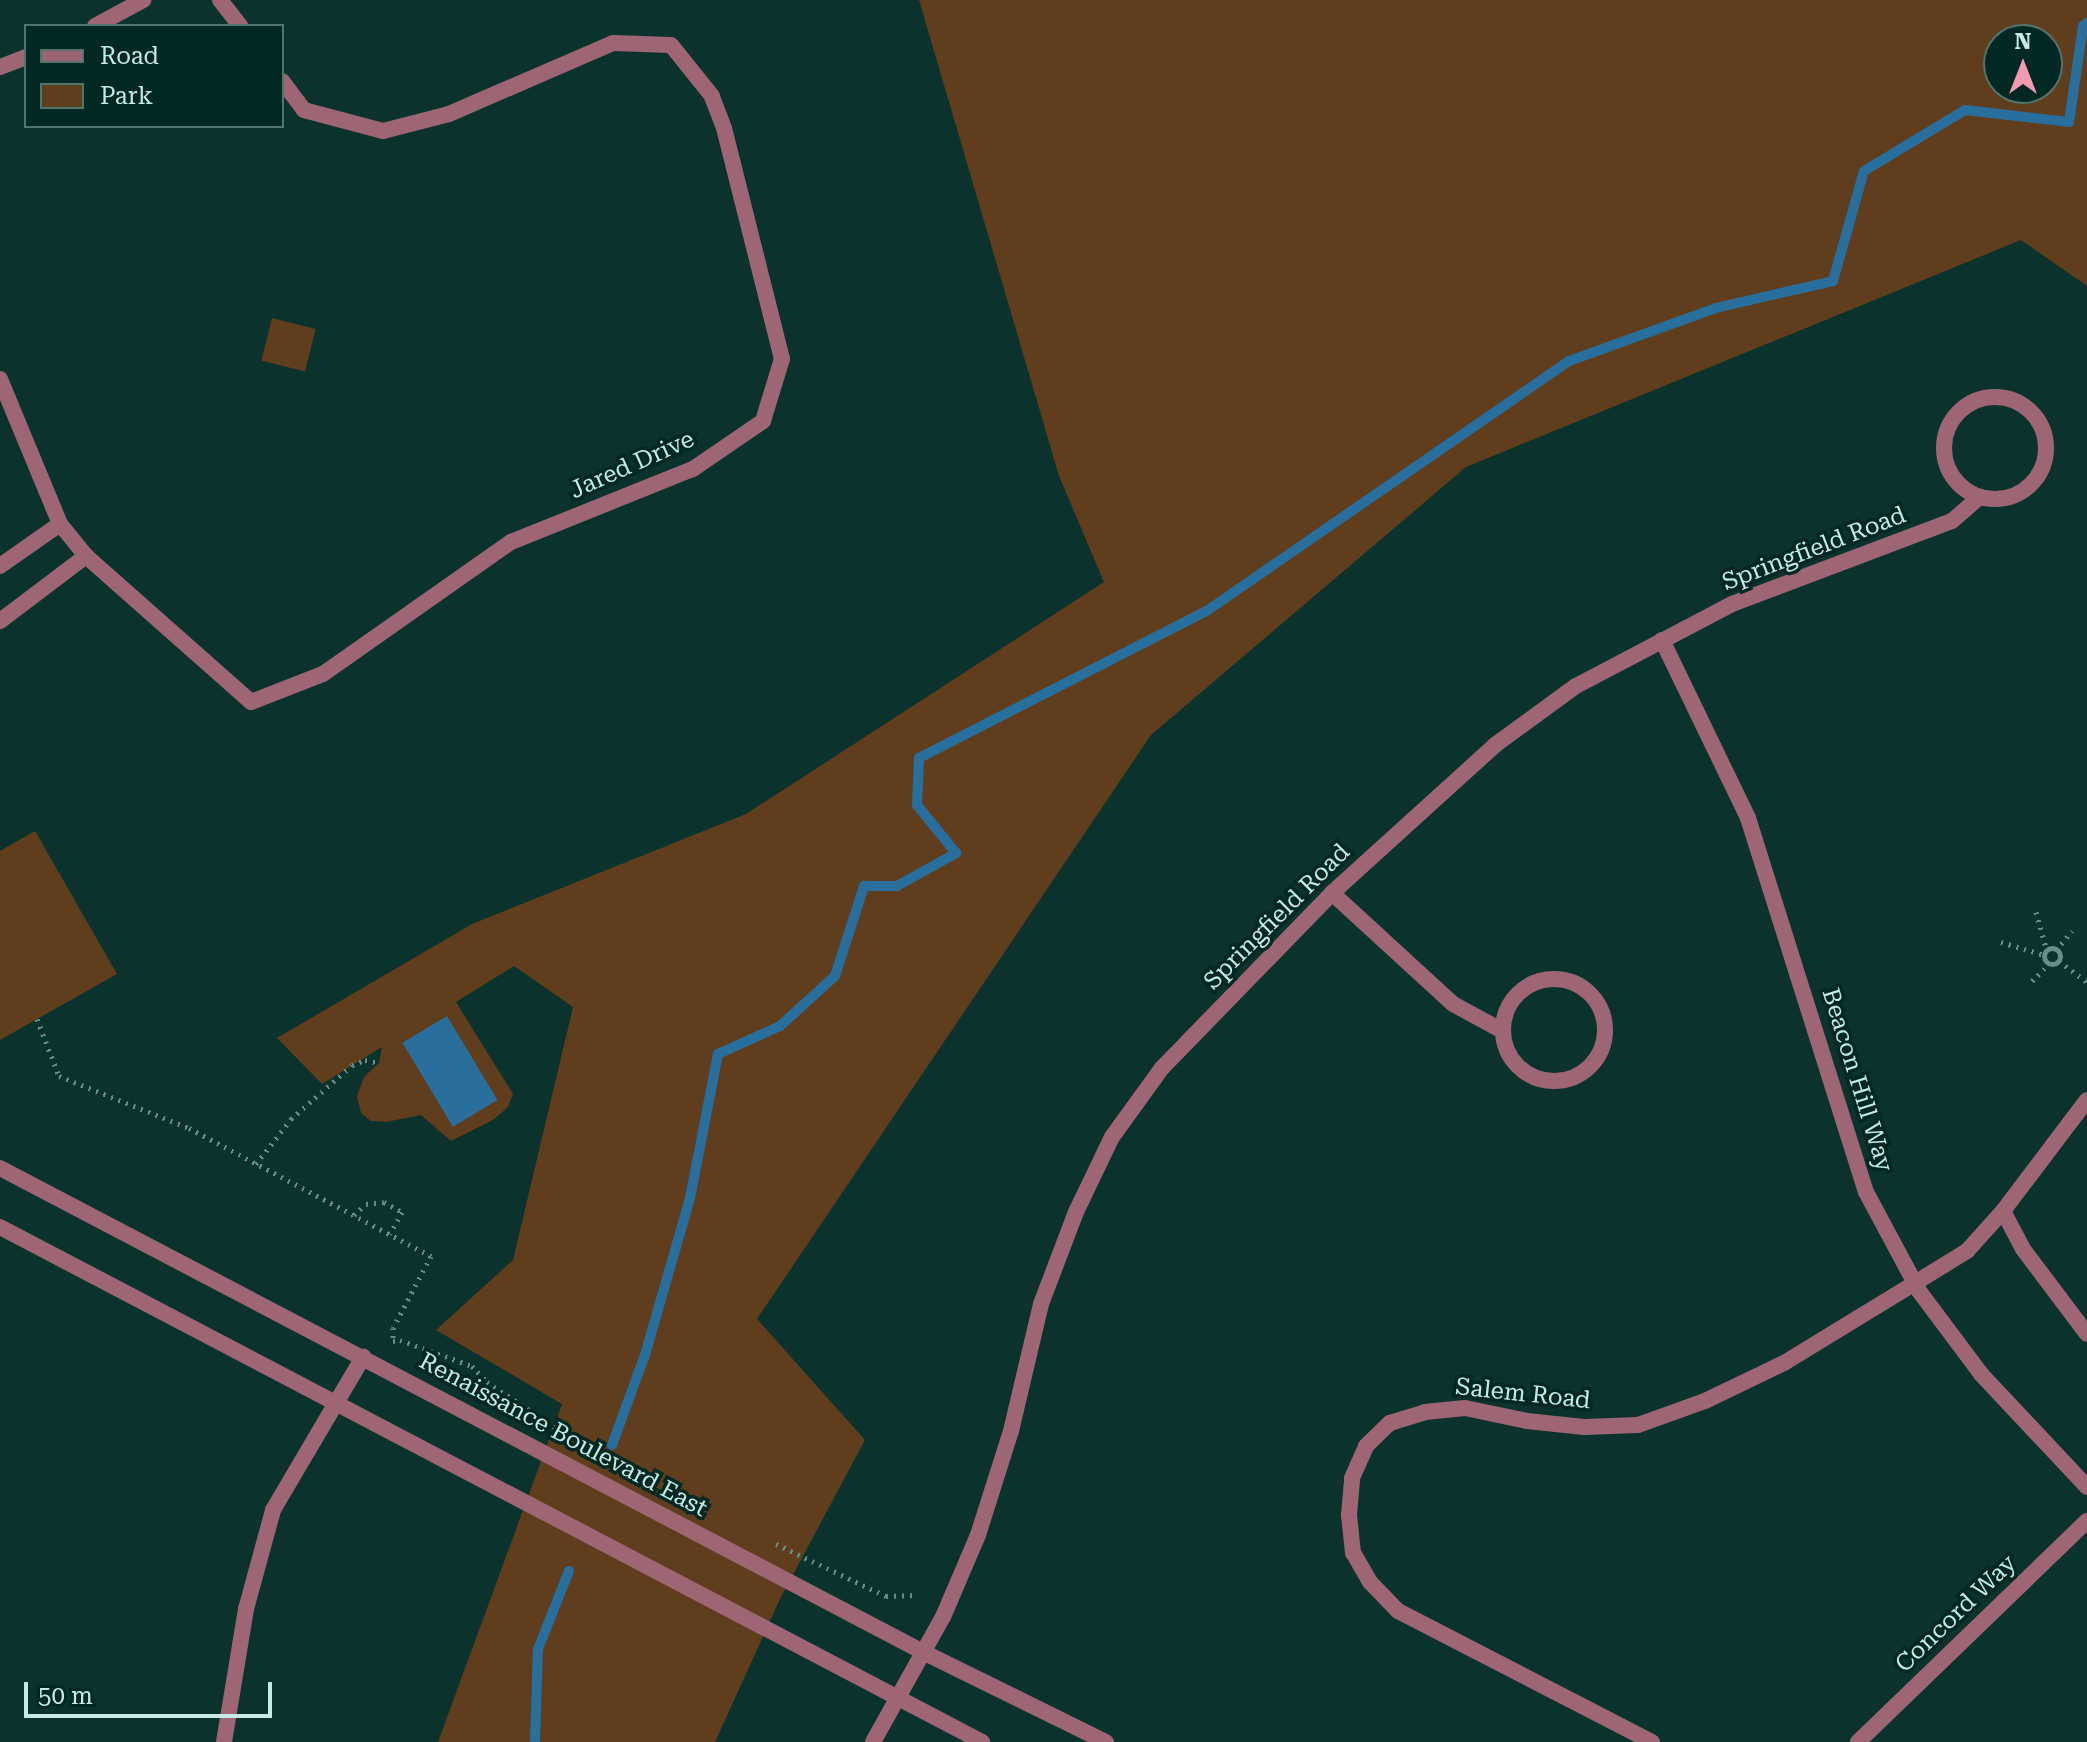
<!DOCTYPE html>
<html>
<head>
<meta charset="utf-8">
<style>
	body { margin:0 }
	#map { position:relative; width:2087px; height:1742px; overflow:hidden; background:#0c322d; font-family:"Roboto Serif",serif }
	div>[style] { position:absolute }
	.green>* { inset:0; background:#5f3d1d; transform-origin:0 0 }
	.water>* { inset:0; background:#296f9e; transform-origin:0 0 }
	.stream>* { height:10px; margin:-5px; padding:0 5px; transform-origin:5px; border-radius:5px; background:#296f9e }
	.path>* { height:5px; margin-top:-2.5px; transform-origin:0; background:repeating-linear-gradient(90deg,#698d87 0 2px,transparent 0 8px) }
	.path>.ring { margin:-2.5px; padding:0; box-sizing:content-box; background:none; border:5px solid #698d87; border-radius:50% }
	.service>* { height:16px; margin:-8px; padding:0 8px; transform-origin:8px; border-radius:8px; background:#9e6574 }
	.minor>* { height:16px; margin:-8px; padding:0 8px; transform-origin:8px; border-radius:8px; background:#9e6574 }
	.minor>.ring { margin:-8px; padding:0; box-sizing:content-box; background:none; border:16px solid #9e6574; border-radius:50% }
	span { translate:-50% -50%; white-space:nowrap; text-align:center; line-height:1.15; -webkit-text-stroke:7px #012823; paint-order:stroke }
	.street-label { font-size:24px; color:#c8e9e3 }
	.legend { position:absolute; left:24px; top:24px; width:260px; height:104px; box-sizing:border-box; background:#012823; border:2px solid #517570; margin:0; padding:10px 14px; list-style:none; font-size:24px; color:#c8e9e3 }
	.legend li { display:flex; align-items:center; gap:16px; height:40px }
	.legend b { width:40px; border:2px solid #517570 }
	.north { position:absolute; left:1983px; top:24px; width:80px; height:80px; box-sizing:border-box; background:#012823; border:2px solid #517570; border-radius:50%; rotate:0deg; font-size:22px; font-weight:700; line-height:32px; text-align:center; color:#c8e9e3 }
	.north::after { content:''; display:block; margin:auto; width:28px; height:36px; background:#f19ab2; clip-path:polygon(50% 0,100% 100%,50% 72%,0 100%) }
	.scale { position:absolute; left:24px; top:1682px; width:248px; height:36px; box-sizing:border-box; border:4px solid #c8e9e3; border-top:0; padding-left:10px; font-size:24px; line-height:28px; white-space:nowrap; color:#c8e9e3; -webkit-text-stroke:6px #012823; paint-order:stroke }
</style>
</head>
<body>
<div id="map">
	<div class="green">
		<div style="clip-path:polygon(evenodd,919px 0,2087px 0,2087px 286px,2021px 240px,1466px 467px,1151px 735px,757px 1319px,865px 1440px,780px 1599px,715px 1742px,438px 1742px,562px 1404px,436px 1330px,513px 1260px,573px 1007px,514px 966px,456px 1002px,513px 1094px,508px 1107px,493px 1120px,451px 1141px,421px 1115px,386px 1122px,371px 1121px,361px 1113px,357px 1096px,364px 1077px,379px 1063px,382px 1047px,322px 1084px,277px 1038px,472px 924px,746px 814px,1104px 582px,1059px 476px,919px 0,1999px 40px,2047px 40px,2047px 88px,1999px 88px,1999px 40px)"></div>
		<div style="left:272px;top:318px;width:45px;height:44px;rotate:14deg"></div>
		<div style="clip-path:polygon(35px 831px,117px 974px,0 1040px,0 851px)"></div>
	</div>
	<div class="water">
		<div style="left:447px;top:1016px;width:98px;height:52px;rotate:59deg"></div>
	</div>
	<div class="stream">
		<div style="left:612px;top:1445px;width:96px;rotate:-69.9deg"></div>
		<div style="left:645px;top:1355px;width:163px;rotate:-74deg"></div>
		<div style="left:690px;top:1198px;width:147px;rotate:-79deg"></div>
		<div style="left:718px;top:1054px;width:68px;rotate:-24.3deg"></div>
		<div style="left:780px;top:1026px;width:74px;rotate:-42.3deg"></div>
		<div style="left:835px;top:976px;width:95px;rotate:-72.1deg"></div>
		<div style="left:864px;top:886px;width:33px"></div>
		<div style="left:897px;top:886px;width:68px;rotate:-29.2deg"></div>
		<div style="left:956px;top:853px;width:62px;rotate:-129.1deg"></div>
		<div style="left:917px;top:805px;width:47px;rotate:-87.6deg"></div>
		<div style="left:919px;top:758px;width:325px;rotate:-27.1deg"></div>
		<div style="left:1208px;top:610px;width:439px;rotate:-34.6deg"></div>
		<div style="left:1569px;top:361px;width:156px;rotate:-19.8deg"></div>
		<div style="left:1716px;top:308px;width:120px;rotate:-13deg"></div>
		<div style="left:1833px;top:281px;width:114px;rotate:-74.3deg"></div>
		<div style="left:1864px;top:171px;width:118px;rotate:-31.1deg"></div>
		<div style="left:1965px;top:110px;width:105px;rotate:6.6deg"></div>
		<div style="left:2069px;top:122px;width:97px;rotate:-81.7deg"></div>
		<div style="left:2083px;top:26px;width:5px;rotate:-37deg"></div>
		<div style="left:535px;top:1742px;width:93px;rotate:-88.2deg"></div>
		<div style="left:538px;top:1649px;width:84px;rotate:-68.3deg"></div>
	</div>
	<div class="path">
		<div style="left:2036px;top:912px;width:41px;rotate:74.2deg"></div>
		<div style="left:2001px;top:942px;width:45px;rotate:16.8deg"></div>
		<div class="ring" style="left:2044px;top:948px;width:11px;height:11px"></div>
		<div style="left:2056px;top:950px;width:25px;rotate:-50deg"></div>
		<div style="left:2059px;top:961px;width:35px;rotate:37deg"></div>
		<div style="left:2032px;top:981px;width:24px;rotate:-45deg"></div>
		<div style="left:37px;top:1019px;width:61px;rotate:68.9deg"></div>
		<div style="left:59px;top:1076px;width:140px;rotate:21.8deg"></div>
		<div style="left:189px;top:1128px;width:274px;rotate:27.9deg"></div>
		<div style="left:431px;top:1256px;width:81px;rotate:117.8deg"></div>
		<div style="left:393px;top:1328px;width:13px;rotate:90deg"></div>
		<div style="left:393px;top:1341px;width:7px;rotate:-8deg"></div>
		<div style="left:400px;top:1340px;width:77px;rotate:19.9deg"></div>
		<div style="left:472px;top:1366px;width:22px;rotate:47deg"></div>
		<div style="left:487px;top:1382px;width:90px;rotate:33.7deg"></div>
		<div style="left:256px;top:1164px;width:57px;rotate:-52.1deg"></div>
		<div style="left:291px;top:1119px;width:81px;rotate:-41.5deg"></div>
		<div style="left:352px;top:1065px;width:14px;rotate:-21deg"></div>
		<div style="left:365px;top:1060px;width:14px;rotate:12deg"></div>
		<div style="left:354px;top:1215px;width:16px;rotate:-43deg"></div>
		<div style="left:366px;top:1204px;width:18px;rotate:-6deg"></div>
		<div style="left:384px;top:1202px;width:21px;rotate:29deg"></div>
		<div style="left:402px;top:1212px;width:25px;rotate:119deg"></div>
		<div style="left:776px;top:1544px;width:122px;rotate:25.3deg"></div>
		<div style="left:886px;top:1596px;width:29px;rotate:-2deg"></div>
	</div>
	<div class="service">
		<div style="left:2003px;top:1211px;width:43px;rotate:62.2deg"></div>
		<div style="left:2023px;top:1249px;width:106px;rotate:53deg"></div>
		<div style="left:1915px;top:1283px;width:61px;rotate:-31.6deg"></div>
		<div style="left:1967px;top:1251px;width:54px;rotate:-48deg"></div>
		<div style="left:2003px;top:1211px;width:139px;rotate:-52.9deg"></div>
	</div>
	<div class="minor">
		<div style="left:220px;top:0;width:33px;rotate:52deg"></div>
		<div style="left:95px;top:26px;width:55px;rotate:-28.4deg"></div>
		<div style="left:0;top:67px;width:28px;rotate:-21deg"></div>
		<div style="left:0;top:379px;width:157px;rotate:67.5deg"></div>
		<div style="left:60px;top:524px;width:41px;rotate:50.9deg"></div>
		<div style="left:86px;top:556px;width:220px;rotate:41.5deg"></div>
		<div style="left:251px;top:702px;width:77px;rotate:-21.3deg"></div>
		<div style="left:323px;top:674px;width:230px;rotate:-35.1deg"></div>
		<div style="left:511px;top:542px;width:196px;rotate:-21.9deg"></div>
		<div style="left:693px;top:469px;width:85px;rotate:-34.4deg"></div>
		<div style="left:763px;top:421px;width:65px;rotate:-73deg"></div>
		<div style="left:782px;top:359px;width:238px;rotate:-104.1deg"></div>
		<div style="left:724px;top:128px;width:34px;rotate:-111deg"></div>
		<div style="left:712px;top:96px;width:65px;rotate:-128.8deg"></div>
		<div style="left:671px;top:45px;width:58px;rotate:-178deg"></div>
		<div style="left:613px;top:43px;width:179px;rotate:156.6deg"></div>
		<div style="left:449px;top:114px;width:68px;rotate:165.6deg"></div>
		<div style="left:383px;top:131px;width:82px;rotate:-165.1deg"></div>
		<div style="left:304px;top:110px;width:36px;rotate:-127deg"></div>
		<div class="ring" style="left:1944px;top:397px;width:86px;height:86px"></div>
		<div style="left:0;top:566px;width:73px;rotate:-35deg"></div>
		<div style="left:0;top:621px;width:108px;rotate:-37.1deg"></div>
		<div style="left:1662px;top:640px;width:198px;rotate:64.2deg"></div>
		<div style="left:1748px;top:818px;width:392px;rotate:72.5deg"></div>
		<div style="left:1866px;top:1192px;width:112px;rotate:61.8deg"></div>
		<div style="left:1919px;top:1291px;width:104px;rotate:53.2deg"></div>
		<div style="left:1981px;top:1374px;width:155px;rotate:46.8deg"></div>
		<div style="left:1332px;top:893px;width:164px;rotate:42.5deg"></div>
		<div style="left:1453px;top:1004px;width:57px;rotate:28.4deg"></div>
		<div class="ring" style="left:1503px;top:979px;width:86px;height:86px"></div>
		<div style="left:0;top:1168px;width:1042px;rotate:27.67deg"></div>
		<div style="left:923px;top:1652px;width:204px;rotate:26.2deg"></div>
		<div style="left:0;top:1227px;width:1109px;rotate:27.67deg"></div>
		<div style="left:224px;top:1742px;width:135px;rotate:-80.6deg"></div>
		<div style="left:246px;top:1609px;width:103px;rotate:-74.7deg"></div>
		<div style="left:273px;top:1510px;width:178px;rotate:-59.5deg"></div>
		<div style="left:873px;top:1742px;width:143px;rotate:-60.8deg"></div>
		<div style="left:943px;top:1617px;width:89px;rotate:-66.9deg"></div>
		<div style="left:978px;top:1535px;width:109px;rotate:-72.4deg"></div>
		<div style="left:1011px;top:1431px;width:130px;rotate:-76.7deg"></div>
		<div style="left:1041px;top:1304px;width:98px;rotate:-69.2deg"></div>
		<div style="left:1076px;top:1212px;width:83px;rotate:-64.4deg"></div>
		<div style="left:1112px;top:1137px;width:85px;rotate:-54.1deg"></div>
		<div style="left:1162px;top:1068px;width:244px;rotate:-45.8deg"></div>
		<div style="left:1332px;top:893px;width:220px;rotate:-42.2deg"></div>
		<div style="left:1495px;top:745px;width:100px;rotate:-36.1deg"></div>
		<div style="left:1576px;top:686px;width:176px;rotate:-27.7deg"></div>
		<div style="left:1732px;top:604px;width:235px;rotate:-20.7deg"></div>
		<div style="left:1952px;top:521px;width:37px;rotate:-41deg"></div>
		<div style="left:1652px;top:1742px;width:286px;rotate:-152.7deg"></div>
		<div style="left:1398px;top:1611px;width:40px;rotate:-134deg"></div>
		<div style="left:1370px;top:1582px;width:34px;rotate:-120deg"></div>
		<div style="left:1353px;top:1553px;width:38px;rotate:-96deg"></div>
		<div style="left:1349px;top:1515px;width:37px;rotate:-85deg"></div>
		<div style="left:1352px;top:1478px;width:35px;rotate:-66deg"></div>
		<div style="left:1366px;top:1446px;width:33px;rotate:-44deg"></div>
		<div style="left:1390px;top:1423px;width:37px;rotate:-17deg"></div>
		<div style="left:1425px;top:1412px;width:40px;rotate:-5.7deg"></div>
		<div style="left:1465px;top:1408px;width:63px;rotate:11.8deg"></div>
		<div style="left:1527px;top:1421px;width:57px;rotate:6deg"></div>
		<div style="left:1584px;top:1427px;width:54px;rotate:-2.1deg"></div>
		<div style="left:1638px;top:1425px;width:71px;rotate:-19.7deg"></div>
		<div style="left:1705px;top:1401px;width:88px;rotate:-25.7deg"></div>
		<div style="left:1784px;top:1363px;width:153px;rotate:-31.4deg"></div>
		<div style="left:1858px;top:1742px;width:318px;rotate:-44deg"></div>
	</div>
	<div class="street-label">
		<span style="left:632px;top:465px;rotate:-24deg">Jared Drive</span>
		<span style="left:1814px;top:549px;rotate:-21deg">Springfield Road</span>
		<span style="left:1277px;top:917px;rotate:-45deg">Springfield Road</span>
		<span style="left:1857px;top:1080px;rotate:73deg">Beacon Hill Way</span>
		<span style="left:1523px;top:1394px;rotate:6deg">Salem Road</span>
		<span style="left:563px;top:1435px;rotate:28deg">Renaissance Boulevard East</span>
		<span style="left:1956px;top:1614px;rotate:-44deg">Concord Way</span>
	</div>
	<ul class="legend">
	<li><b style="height:10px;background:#9e6574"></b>Road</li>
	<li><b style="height:22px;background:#5f3d1d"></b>Park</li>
	</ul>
	<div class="north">N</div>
	<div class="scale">50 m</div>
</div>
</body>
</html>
